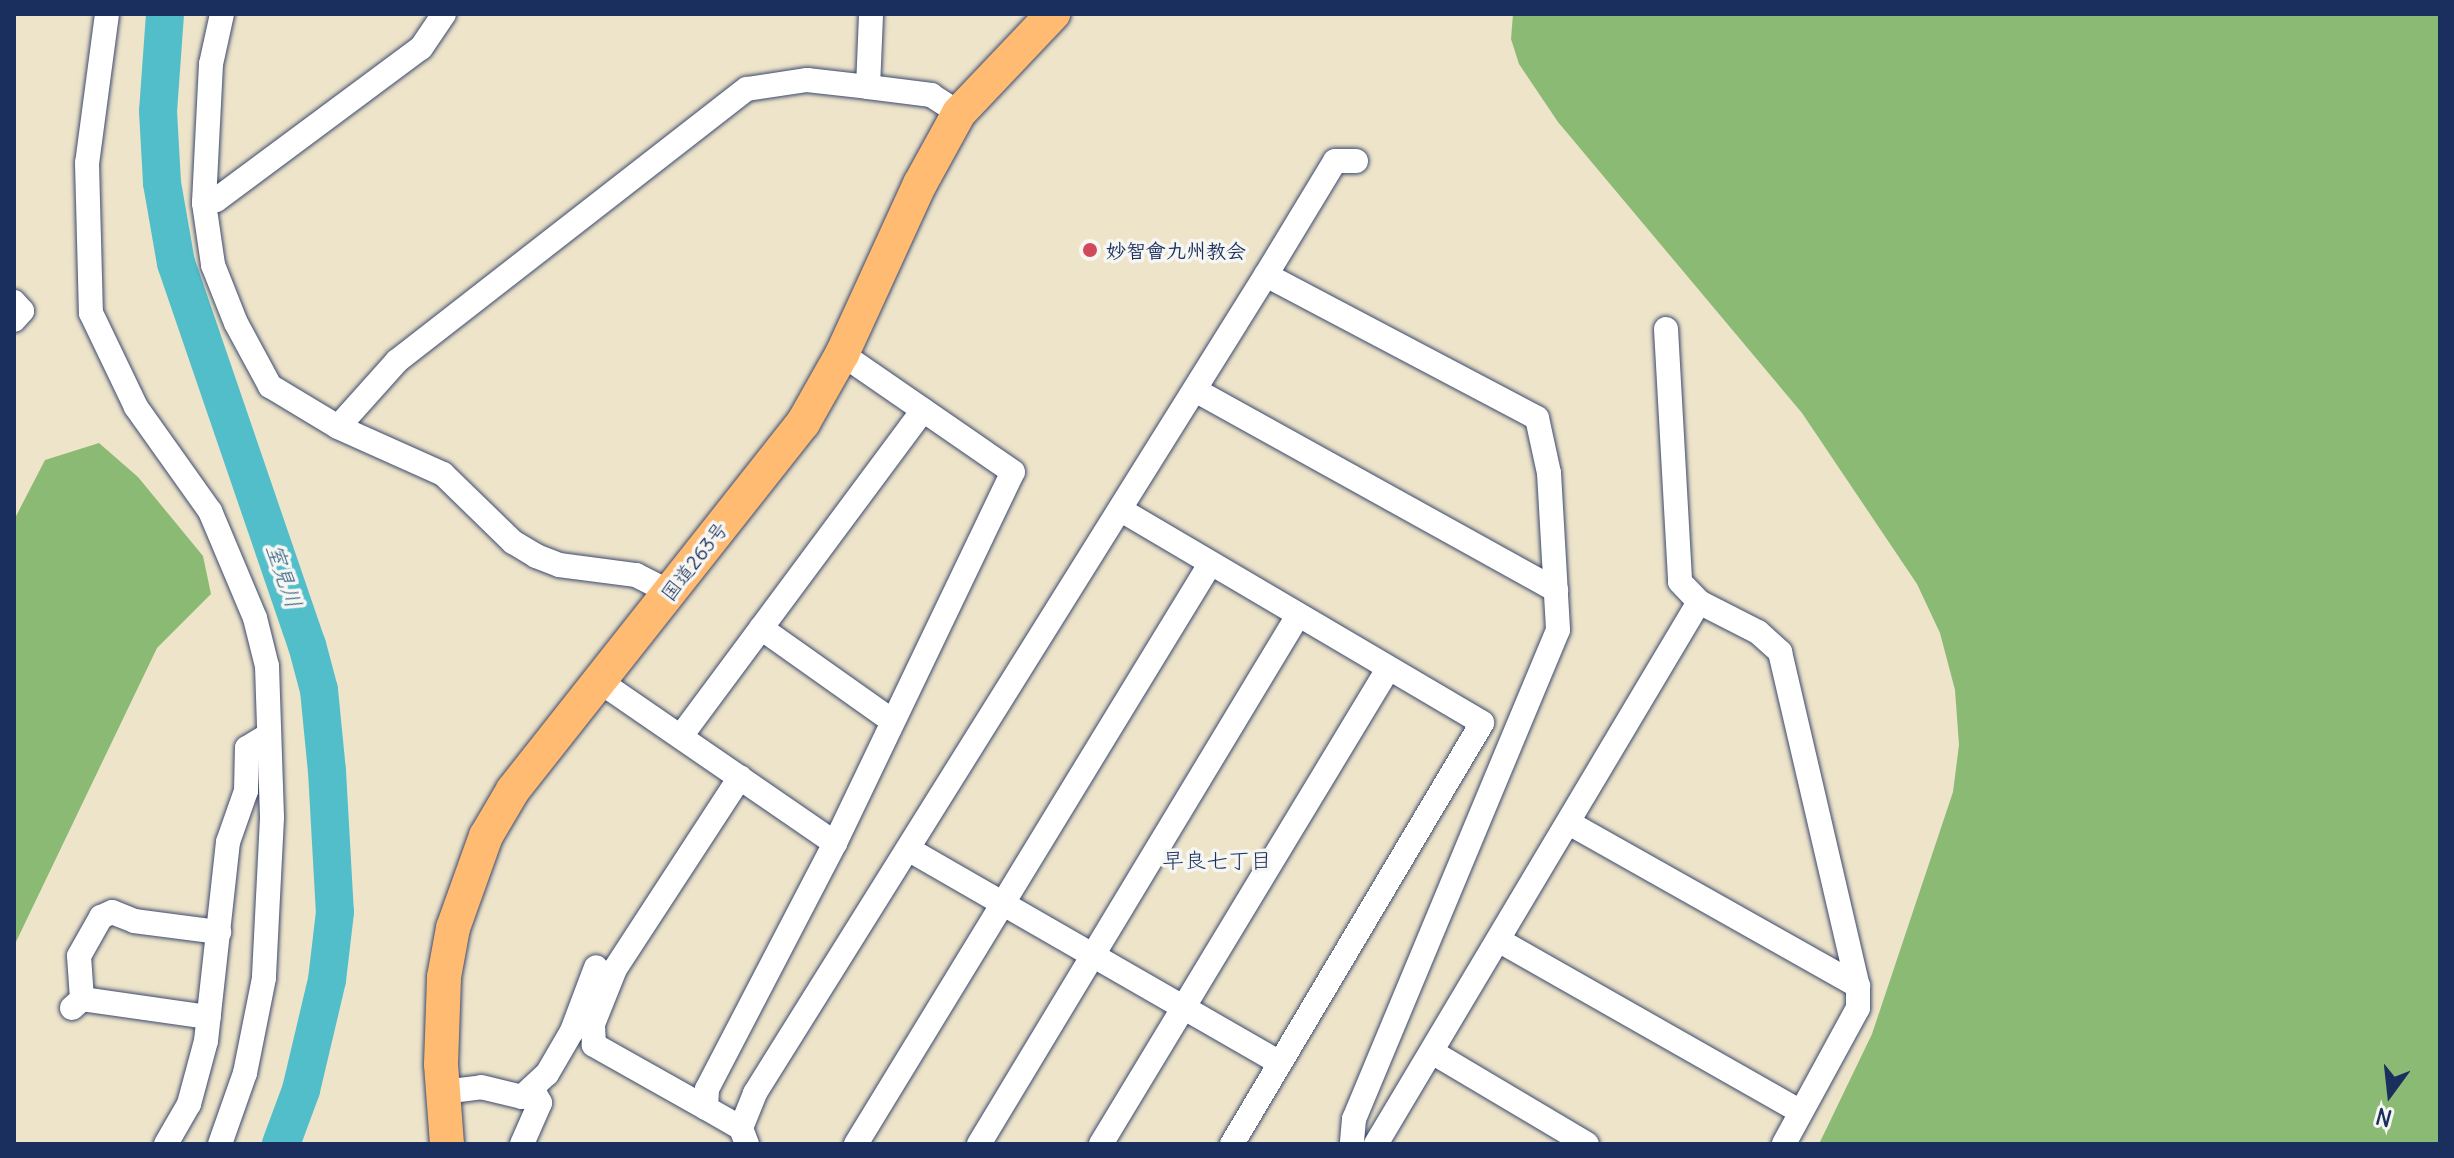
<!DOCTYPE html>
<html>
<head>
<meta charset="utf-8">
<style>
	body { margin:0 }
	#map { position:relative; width:2454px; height:1158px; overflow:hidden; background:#eee4ca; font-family:Delius,"Klee One",sans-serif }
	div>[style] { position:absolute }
	.forest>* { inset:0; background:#8aba74 }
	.river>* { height:38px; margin:-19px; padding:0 19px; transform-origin:19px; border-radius:19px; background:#51beca }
	.roads { filter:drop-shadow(0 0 2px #3b4a6e) drop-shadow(0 0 2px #3b4a6e) }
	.minor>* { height:24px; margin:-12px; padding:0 12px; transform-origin:12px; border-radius:12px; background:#fff }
	.highway>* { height:34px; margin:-17px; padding:0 17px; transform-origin:17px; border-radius:17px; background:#ffbb71 }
	.dots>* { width:22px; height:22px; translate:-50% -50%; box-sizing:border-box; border:4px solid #f6f6f2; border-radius:50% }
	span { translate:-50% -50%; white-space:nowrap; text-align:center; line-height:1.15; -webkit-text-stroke:7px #f6f6f2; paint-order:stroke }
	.poi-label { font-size:20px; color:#1b2f5e; font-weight:700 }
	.left { translate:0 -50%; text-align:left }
	.street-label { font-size:20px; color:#1b2f5e }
	.water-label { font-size:22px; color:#2b5a7e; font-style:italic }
	.neighbourhood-label { font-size:22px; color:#1b2f5e }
	.frame { position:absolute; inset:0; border:16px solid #1b2f5e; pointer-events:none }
	.north { position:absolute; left:2350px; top:1054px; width:80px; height:80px; -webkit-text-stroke:6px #f6f6f2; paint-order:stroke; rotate:195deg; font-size:22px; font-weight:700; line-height:32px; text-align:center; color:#1b2f5e }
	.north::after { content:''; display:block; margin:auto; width:28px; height:36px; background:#1b2f5e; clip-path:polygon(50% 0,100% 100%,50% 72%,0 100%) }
</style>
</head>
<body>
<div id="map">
	<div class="forest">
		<div style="clip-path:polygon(1513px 14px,2440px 14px,2440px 1144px,1819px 1144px,1872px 1034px,1953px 792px,1959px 745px,1955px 690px,1940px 633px,1917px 584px,1802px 413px,1558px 122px,1519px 64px,1511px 39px)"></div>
		<div style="clip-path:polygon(99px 443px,138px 477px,203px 556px,211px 594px,157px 648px,14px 946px,14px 520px,45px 460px)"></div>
	</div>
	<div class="river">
		<div style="left:165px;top:14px;width:97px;rotate:94.1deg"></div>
		<div style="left:158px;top:111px;width:72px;rotate:86.8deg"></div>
		<div style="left:162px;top:183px;width:81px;rotate:80.1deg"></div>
		<div style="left:176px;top:263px;width:404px;rotate:71.1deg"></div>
		<div style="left:307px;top:645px;width:47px;rotate:75.1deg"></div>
		<div style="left:319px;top:690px;width:81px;rotate:84.4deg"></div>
		<div style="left:327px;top:771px;width:141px;rotate:86.8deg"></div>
		<div style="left:335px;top:912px;width:68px;rotate:96.7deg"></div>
		<div style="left:327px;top:980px;width:113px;rotate:103.3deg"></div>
		<div style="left:301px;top:1090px;width:58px;rotate:110.3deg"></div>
	</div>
	<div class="roads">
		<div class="minor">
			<div style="left:107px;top:14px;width:150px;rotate:97.6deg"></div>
			<div style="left:87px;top:163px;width:150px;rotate:88.5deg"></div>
			<div style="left:91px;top:313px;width:104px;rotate:64.4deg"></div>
			<div style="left:136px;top:407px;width:128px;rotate:54.6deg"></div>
			<div style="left:210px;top:511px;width:116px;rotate:67.2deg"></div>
			<div style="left:255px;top:618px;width:49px;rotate:76deg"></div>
			<div style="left:267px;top:666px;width:152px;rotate:88.1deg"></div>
			<div style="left:272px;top:818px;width:160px;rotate:92.9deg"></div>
			<div style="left:264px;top:978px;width:97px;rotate:101.3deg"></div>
			<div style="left:245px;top:1073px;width:75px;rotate:109.4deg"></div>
			<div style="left:222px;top:14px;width:51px;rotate:102.4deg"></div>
			<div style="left:211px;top:64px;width:139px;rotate:92.9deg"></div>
			<div style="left:204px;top:203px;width:63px;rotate:81.7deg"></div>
			<div style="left:213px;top:265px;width:62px;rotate:68.4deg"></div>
			<div style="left:236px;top:323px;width:72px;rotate:61.6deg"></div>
			<div style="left:270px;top:386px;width:79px;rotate:31.1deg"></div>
			<div style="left:338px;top:427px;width:115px;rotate:24.1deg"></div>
			<div style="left:443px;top:474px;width:98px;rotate:44.2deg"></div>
			<div style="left:513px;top:542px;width:27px;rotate:31deg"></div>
			<div style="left:536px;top:556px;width:25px;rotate:21deg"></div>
			<div style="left:559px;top:565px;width:78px;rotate:7.4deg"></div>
			<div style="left:636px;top:575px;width:38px;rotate:27deg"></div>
			<div style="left:868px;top:87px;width:73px;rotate:-87.6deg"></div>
			<div style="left:204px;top:203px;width:12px;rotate:-14deg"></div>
			<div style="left:216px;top:200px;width:255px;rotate:-36.6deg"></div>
			<div style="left:421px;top:48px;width:41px;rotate:-55.9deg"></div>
			<div style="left:1266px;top:275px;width:133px;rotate:-58.8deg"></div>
			<div style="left:1335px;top:161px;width:21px"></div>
			<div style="left:14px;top:302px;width:12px;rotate:48deg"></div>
			<div style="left:22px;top:311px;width:12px;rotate:132deg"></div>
			<div style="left:1666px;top:329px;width:253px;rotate:86.8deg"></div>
			<div style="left:1680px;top:582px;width:28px;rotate:46deg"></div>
			<div style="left:1195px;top:390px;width:413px;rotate:29deg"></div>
			<div style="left:338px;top:427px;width:89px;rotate:-48.2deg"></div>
			<div style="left:397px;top:361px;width:443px;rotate:-37.9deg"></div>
			<div style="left:747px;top:89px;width:61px;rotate:-8.5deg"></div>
			<div style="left:807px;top:80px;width:61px;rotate:6.5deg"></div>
			<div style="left:868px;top:87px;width:64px;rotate:7.2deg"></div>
			<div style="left:931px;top:95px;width:33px;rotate:33deg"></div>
			<div style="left:1121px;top:510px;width:419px;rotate:30.5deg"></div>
			<div style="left:1482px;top:723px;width:490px;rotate:120.7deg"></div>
			<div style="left:761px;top:628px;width:159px;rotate:35.3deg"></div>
			<div style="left:602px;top:683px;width:283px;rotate:34.5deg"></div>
			<div style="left:681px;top:736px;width:406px;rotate:-53.4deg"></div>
			<div style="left:1569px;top:823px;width:332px;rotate:29.4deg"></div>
			<div style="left:908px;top:849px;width:429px;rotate:29.9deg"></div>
			<div style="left:1500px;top:941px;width:346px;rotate:29.6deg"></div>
			<div style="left:82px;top:999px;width:43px;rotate:-94deg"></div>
			<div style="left:79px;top:956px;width:45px;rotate:-60.6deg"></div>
			<div style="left:101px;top:917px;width:12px;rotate:-24deg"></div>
			<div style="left:112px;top:912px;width:24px;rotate:22deg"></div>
			<div style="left:134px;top:921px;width:86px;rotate:7.4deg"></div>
			<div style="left:72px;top:1008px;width:13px;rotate:-42deg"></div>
			<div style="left:82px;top:999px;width:128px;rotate:8.1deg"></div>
			<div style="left:1432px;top:1052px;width:180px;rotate:30.7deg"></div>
			<div style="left:443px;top:1092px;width:38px;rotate:-7deg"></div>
			<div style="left:481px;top:1087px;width:42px;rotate:13.7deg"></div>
			<div style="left:522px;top:1097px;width:34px;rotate:-43deg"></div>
			<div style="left:547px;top:1074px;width:50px;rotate:-59.8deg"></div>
			<div style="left:572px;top:1031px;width:68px;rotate:-69.4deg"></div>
			<div style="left:706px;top:1108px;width:129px;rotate:-150.6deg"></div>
			<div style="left:594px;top:1045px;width:21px;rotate:-93deg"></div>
			<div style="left:593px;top:1024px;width:59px;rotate:-68.2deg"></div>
			<div style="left:615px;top:969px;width:229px;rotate:-56.9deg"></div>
			<div style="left:741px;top:1128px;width:40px;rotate:-150.3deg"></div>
			<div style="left:706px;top:1108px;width:19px;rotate:-87deg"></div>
			<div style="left:707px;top:1089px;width:277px;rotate:-62.5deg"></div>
			<div style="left:835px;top:843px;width:411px;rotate:-64.4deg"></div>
			<div style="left:1013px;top:472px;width:208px;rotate:-145.4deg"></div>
			<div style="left:166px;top:1144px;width:46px;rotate:-60.1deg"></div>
			<div style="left:189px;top:1104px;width:65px;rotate:-74.9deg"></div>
			<div style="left:206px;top:1041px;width:200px;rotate:-83.7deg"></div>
			<div style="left:228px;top:842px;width:54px;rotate:-70.6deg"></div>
			<div style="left:246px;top:791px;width:43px;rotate:-88.7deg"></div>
			<div style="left:247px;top:748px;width:23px;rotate:-31deg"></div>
			<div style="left:522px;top:1144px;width:45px;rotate:-66.3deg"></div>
			<div style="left:540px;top:1103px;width:17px;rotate:-118deg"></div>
			<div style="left:747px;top:1144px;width:17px;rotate:-111deg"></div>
			<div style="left:741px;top:1128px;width:38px;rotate:-68deg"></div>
			<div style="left:755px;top:1093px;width:964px;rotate:-58.01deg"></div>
			<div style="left:1266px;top:275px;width:306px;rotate:27.8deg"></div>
			<div style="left:1537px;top:418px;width:56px;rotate:77.7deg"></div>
			<div style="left:1549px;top:473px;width:157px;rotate:86.7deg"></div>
			<div style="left:1558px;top:630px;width:530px;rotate:112.64deg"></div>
			<div style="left:1354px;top:1119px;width:25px;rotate:95deg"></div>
			<div style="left:856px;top:1144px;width:679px;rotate:-58.6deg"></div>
			<div style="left:979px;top:1144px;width:616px;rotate:-58.89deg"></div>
			<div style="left:1101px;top:1144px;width:555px;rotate:-58.86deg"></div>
			<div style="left:1376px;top:1144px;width:631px;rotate:-59.21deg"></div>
			<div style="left:1699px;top:602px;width:66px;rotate:27deg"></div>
			<div style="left:1758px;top:632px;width:30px;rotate:42deg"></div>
			<div style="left:1780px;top:652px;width:343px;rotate:76.9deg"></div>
			<div style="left:1858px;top:986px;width:22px;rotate:90deg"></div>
			<div style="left:1858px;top:1008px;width:155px;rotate:118.6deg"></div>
		</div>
		<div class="highway">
			<div style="left:447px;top:1144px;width:80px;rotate:-94.3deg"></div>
			<div style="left:441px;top:1064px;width:87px;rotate:-88deg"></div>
			<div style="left:444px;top:977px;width:50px;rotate:-79.6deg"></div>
			<div style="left:453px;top:928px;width:98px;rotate:-70.3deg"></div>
			<div style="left:486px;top:836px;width:53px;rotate:-59.6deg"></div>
			<div style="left:513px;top:790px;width:468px;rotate:-51.7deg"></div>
			<div style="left:803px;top:423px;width:79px;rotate:-60.5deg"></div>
			<div style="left:842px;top:354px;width:187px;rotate:-65.4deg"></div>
			<div style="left:920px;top:184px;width:81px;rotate:-61.2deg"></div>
			<div style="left:959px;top:113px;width:137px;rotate:-46.5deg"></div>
		</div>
	</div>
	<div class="dots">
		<div style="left:1090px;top:250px;background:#d1495b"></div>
	</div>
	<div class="poi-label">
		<span class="left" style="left:1106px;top:250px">妙智會九州教会</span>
	</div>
	<div class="street-label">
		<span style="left:694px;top:561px;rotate:-52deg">国道263号</span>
	</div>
	<div class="water-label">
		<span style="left:284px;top:576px;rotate:71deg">室見川</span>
	</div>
	<div class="neighbourhood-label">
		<span style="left:1217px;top:861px">早良七丁目</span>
	</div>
	<div class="frame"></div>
	<div class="north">N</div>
</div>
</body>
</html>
